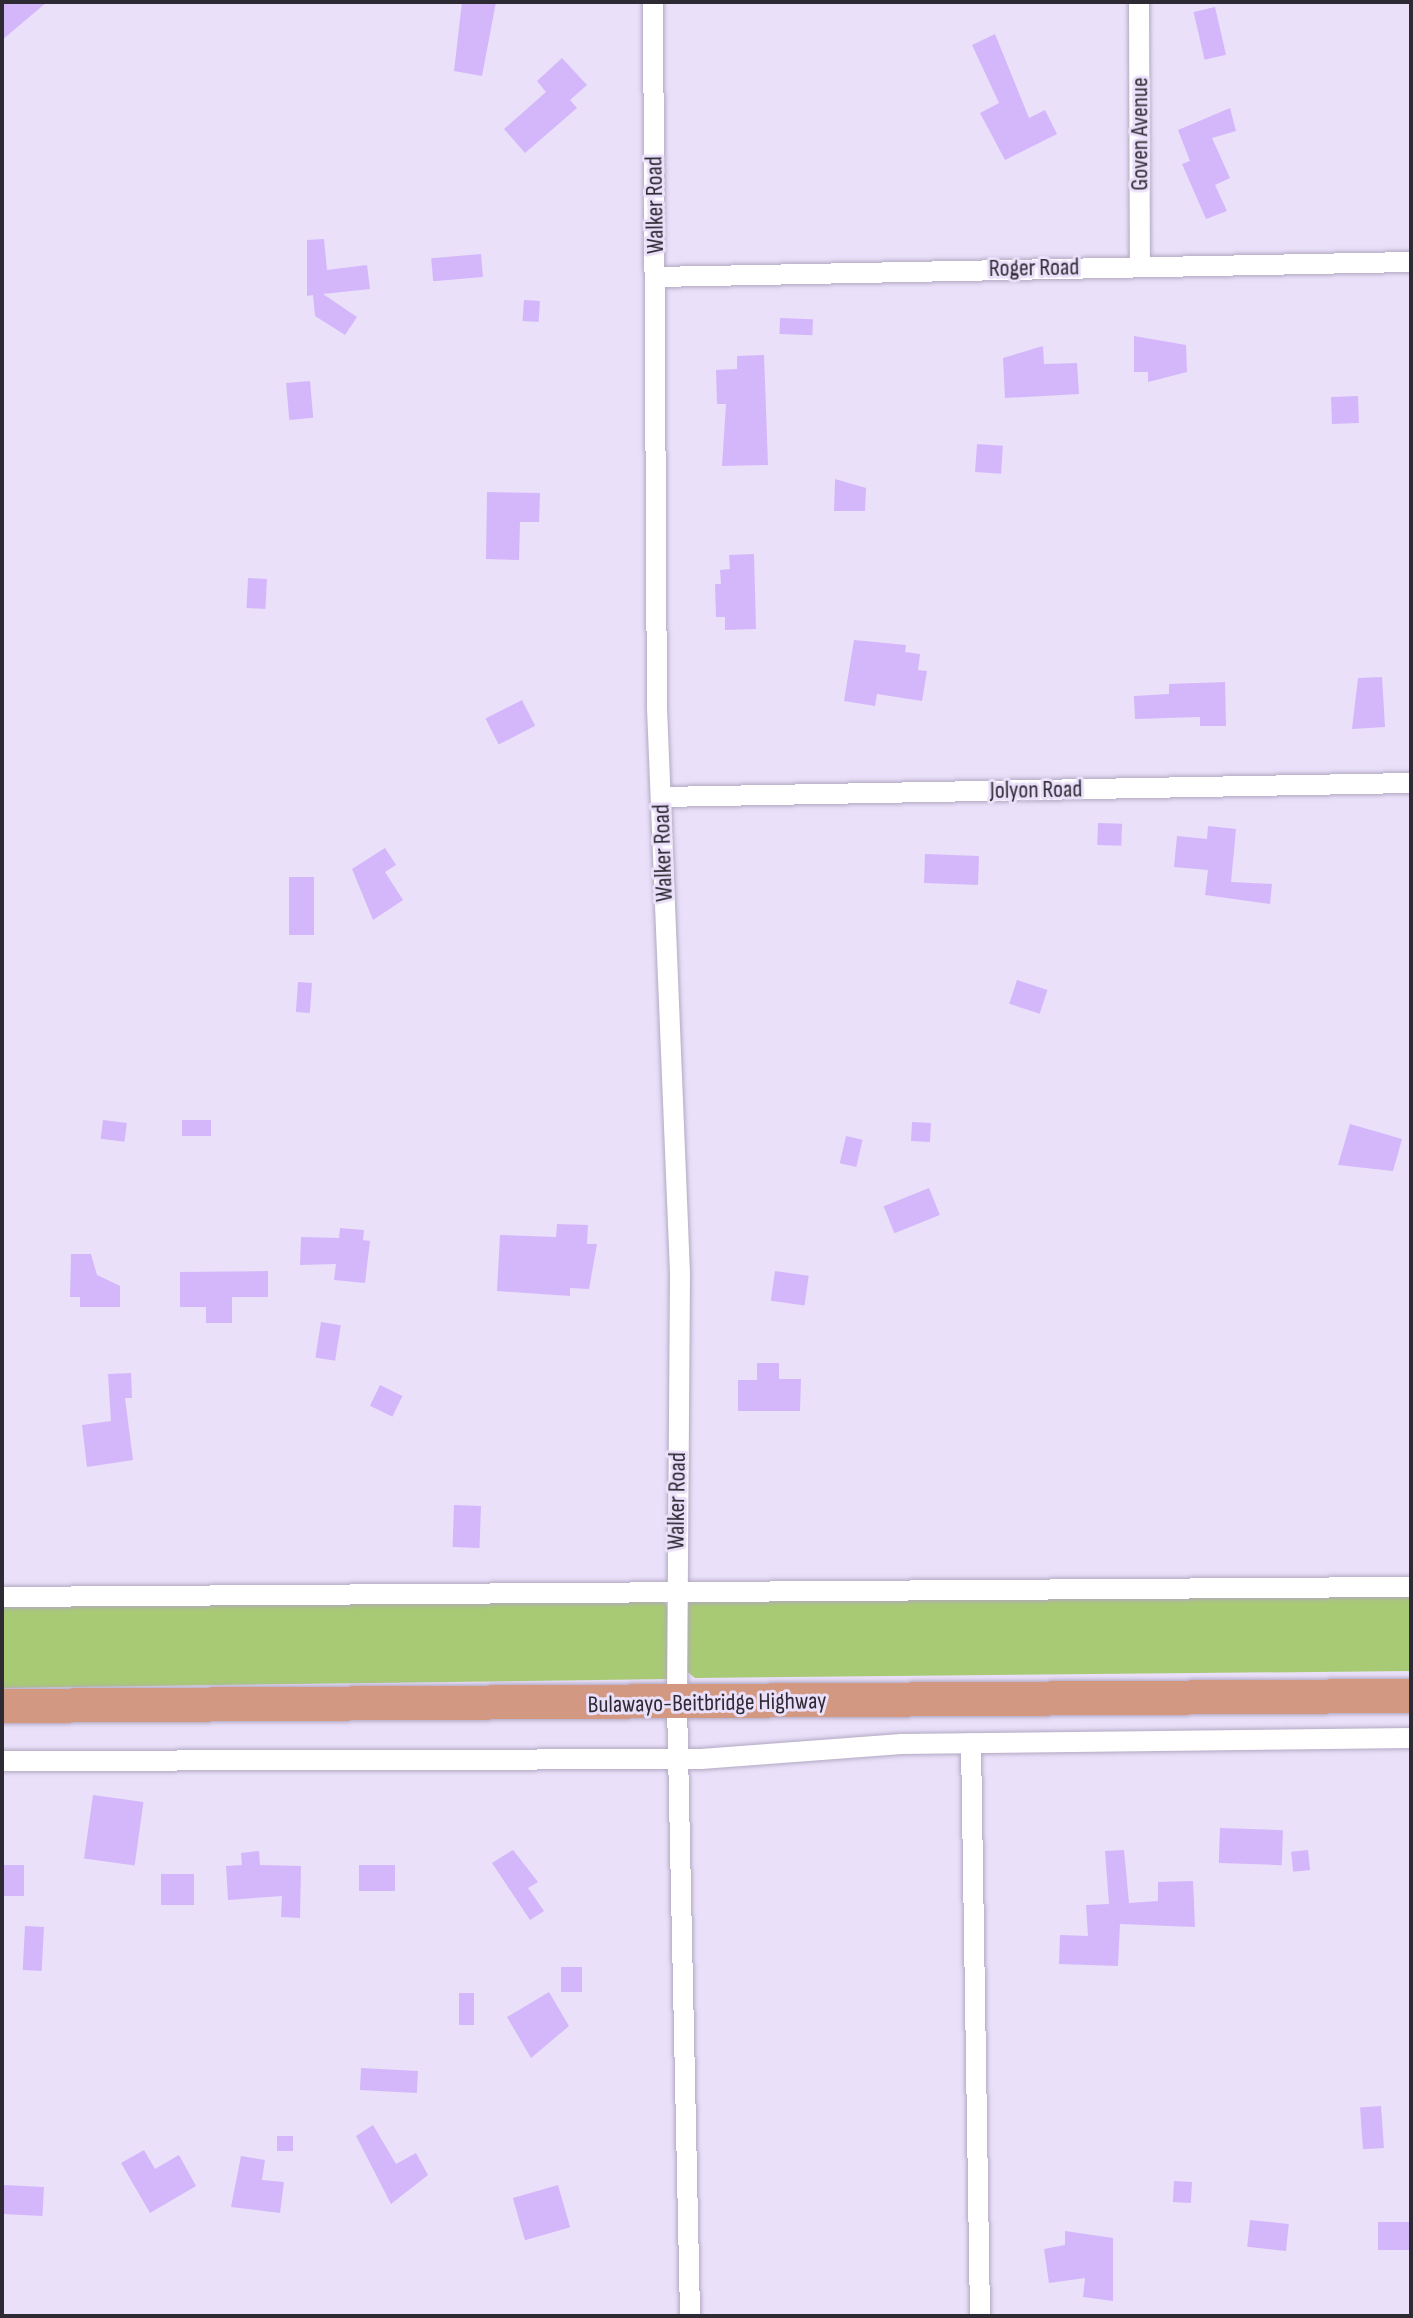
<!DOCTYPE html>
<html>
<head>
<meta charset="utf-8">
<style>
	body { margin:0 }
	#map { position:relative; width:1413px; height:2318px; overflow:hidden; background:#eae0fa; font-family:"Sofia Sans Condensed",sans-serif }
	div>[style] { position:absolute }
	.green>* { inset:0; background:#a9ca75 }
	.building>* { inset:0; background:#d4b7fa; transform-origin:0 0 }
	.roads { filter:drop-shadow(0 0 2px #b2a8c1) drop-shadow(0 0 2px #b2a8c1) }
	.minor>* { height:20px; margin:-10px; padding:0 10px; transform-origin:10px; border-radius:10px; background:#fff }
	.trunk>* { height:34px; margin:-17px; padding:0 17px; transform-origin:17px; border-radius:17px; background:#d29882 }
	span { translate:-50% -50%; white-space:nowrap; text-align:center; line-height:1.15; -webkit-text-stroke:6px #eae0fa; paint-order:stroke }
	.street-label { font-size:24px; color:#2e2a33 }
	.frame { position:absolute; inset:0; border:4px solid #2e2a33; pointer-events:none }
</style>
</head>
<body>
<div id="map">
	<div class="green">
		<div style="clip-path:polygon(1411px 1592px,1411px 1671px,695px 1678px,683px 1668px,682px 1597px)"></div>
		<div style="clip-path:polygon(661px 1599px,668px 1607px,668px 1679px,2px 1688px,2px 1604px)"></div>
	</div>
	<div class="building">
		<div style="clip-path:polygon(2px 2px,47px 2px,2px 40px)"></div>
		<div style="clip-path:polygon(462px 2px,496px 2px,482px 76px,454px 71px)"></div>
		<div style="left:1215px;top:7px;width:49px;height:22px;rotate:77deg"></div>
		<div style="clip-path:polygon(995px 34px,1029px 118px,1045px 110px,1057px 134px,1005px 160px,980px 113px,999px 103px,972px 45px)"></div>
		<div style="clip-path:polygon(562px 58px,587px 85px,570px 100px,577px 108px,525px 153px,504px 129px,546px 92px,537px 81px)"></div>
		<div style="clip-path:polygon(1230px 108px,1236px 131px,1212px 138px,1230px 178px,1215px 185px,1227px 211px,1206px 219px,1182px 164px,1190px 161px,1178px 130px)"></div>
		<div style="clip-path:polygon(324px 239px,327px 270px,367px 265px,370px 289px,323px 294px,357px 317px,345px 335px,315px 316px,313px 295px,307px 296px,307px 240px)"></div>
		<div style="left:481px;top:254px;width:23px;height:50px;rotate:85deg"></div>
		<div style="left:524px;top:300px;width:16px;height:21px;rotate:4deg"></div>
		<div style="left:780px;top:318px;width:33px;height:16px;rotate:2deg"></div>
		<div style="clip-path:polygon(1134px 336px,1186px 345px,1187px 372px,1148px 382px,1148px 372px,1134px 372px)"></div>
		<div style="clip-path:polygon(1043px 346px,1044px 364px,1077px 363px,1079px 394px,1005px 398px,1003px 358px)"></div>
		<div style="clip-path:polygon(764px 355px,768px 465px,722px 466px,726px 404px,717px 404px,716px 370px,737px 369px,737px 356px)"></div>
		<div style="left:310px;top:381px;width:37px;height:24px;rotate:85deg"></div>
		<div style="left:1358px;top:396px;width:27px;height:27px;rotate:88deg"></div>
		<div style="left:977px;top:444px;width:26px;height:28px;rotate:4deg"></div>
		<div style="clip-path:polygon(835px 479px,866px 488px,865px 511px,834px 511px)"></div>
		<div style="clip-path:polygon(487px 492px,540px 493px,539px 522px,520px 522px,519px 560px,486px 559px)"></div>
		<div style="clip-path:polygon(754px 554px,756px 629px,725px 630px,725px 617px,716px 617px,715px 584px,721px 584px,720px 570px,730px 569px,729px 555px)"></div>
		<div style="left:248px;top:578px;width:19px;height:30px;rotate:3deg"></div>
		<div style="clip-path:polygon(854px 640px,906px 645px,905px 652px,920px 654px,918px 670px,927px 671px,922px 701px,877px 694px,875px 706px,844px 701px)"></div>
		<div style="clip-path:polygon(1382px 677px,1385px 727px,1352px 729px,1358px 678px)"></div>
		<div style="clip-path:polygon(1225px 682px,1226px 726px,1200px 726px,1200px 717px,1135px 719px,1134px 696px,1169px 694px,1169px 684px)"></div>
		<div style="left:522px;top:700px;width:29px;height:41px;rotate:63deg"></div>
		<div style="left:1098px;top:823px;width:24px;height:22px;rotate:2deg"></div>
		<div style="clip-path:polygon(1208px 826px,1236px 829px,1231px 882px,1272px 884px,1270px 904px,1205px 895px,1208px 870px,1174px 867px,1177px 836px,1207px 839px)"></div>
		<div style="clip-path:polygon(385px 848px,396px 865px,385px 872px,403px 900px,373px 920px,352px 869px)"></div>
		<div style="left:979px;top:856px;width:29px;height:54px;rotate:92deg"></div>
		<div style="left:289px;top:877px;width:25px;height:58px"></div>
		<div style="left:1017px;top:980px;width:32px;height:25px;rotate:18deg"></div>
		<div style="left:298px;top:982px;width:14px;height:30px;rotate:4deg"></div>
		<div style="left:103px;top:1120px;width:24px;height:19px;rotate:7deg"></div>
		<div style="left:182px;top:1120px;width:29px;height:16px"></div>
		<div style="left:912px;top:1122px;width:19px;height:19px;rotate:3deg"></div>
		<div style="clip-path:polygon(1350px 1124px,1402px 1139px,1393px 1171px,1338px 1165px)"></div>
		<div style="left:846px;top:1136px;width:17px;height:28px;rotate:13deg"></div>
		<div style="left:929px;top:1188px;width:29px;height:49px;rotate:68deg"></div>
		<div style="clip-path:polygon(557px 1224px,588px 1225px,587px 1244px,597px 1244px,589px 1289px,570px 1288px,570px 1296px,497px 1291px,500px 1235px,556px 1237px)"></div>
		<div style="clip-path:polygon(340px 1228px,364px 1230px,363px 1240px,370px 1241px,365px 1283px,334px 1280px,336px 1264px,300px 1265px,301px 1237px,339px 1238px)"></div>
		<div style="clip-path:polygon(71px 1254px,91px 1254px,97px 1275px,120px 1286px,120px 1307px,80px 1307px,80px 1297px,70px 1297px)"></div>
		<div style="clip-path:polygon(268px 1271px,268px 1297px,232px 1297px,232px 1323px,206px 1323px,206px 1307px,180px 1307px,180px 1272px)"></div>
		<div style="left:775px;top:1271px;width:34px;height:30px;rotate:8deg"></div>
		<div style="left:321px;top:1322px;width:20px;height:36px;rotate:9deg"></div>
		<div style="clip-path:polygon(757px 1363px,779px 1363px,779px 1379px,801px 1379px,800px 1411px,738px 1411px,738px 1380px,757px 1380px)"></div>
		<div style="clip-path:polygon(131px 1373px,132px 1398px,125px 1398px,133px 1460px,87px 1467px,82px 1425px,111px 1421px,108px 1374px)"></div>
		<div style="left:380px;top:1385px;width:25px;height:23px;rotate:26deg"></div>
		<div style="left:454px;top:1505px;width:27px;height:42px;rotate:2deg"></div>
		<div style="left:93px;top:1795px;width:51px;height:64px;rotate:8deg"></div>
		<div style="left:1220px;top:1828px;width:63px;height:35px;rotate:2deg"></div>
		<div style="clip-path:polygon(513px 1850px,538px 1882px,528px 1888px,544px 1911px,530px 1920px,492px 1863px)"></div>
		<div style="clip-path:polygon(1124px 1850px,1129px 1903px,1158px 1901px,1158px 1882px,1193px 1881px,1195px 1927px,1120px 1924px,1118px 1966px,1059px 1964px,1060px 1935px,1088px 1936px,1086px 1905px,1109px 1904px,1105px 1851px)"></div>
		<div style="left:1308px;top:1850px;width:20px;height:17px;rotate:84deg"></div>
		<div style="clip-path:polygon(259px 1851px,260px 1865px,301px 1866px,300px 1918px,281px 1917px,282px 1896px,228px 1900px,226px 1866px,242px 1865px,241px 1853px)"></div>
		<div style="left:2px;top:1865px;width:22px;height:31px"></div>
		<div style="left:359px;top:1865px;width:36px;height:26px"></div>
		<div style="left:161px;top:1874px;width:33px;height:31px"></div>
		<div style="left:25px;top:1926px;width:19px;height:44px;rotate:3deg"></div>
		<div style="left:561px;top:1967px;width:21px;height:25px"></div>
		<div style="clip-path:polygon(549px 1992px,569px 2026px,531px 2058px,507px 2017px)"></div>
		<div style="left:459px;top:1993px;width:15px;height:32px"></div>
		<div style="left:418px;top:2071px;width:22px;height:57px;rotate:93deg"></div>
		<div style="left:1381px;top:2106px;width:42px;height:21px;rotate:86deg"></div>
		<div style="clip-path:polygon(373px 2125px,396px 2164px,416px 2153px,428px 2175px,391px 2204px,356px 2136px)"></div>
		<div style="left:277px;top:2136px;width:16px;height:15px"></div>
		<div style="clip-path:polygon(144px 2150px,155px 2169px,179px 2155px,196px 2186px,150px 2213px,121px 2163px)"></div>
		<div style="clip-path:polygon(241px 2156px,265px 2160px,262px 2180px,284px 2182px,280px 2213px,231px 2207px)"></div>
		<div style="left:1174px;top:2181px;width:18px;height:21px;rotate:3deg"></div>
		<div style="left:4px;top:2185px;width:40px;height:29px;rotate:3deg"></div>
		<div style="left:558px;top:2185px;width:44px;height:47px;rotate:74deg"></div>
		<div style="left:1250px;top:2220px;width:39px;height:27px;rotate:6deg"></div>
		<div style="left:1411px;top:2222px;width:28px;height:33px;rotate:90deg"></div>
		<div style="clip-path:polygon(1065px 2231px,1113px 2238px,1113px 2301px,1083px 2297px,1085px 2278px,1049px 2283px,1044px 2249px,1065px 2245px)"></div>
	</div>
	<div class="roads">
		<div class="minor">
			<div style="left:653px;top:2px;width:706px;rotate:89.68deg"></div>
			<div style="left:657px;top:708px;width:565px;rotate:87.67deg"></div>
			<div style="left:680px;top:1273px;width:431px;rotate:90.4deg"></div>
			<div style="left:677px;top:1704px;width:612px;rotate:88.78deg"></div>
			<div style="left:1139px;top:2px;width:264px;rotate:89.8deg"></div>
			<div style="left:656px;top:277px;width:755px;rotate:-1.14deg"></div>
			<div style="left:661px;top:797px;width:750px;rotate:-1.07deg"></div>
			<div style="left:2px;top:1597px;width:1409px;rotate:-0.41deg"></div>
			<div style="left:971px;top:1743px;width:573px;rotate:89.1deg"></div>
			<div style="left:2px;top:1761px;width:699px;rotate:-0.16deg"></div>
			<div style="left:701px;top:1759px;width:201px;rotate:-4.3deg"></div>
			<div style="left:901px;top:1744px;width:510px;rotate:-0.67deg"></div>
		</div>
		<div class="trunk">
			<div style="left:2px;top:1706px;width:1409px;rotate:-0.41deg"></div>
		</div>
	</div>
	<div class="street-label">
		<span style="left:1140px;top:134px;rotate:-90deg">Goven Avenue</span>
		<span style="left:655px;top:205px;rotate:-91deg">Walker Road</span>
		<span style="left:1034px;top:268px;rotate:-1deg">Roger Road</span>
		<span style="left:1036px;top:790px;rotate:-1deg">Jolyon Road</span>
		<span style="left:663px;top:853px;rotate:-92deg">Walker Road</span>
		<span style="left:677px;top:1501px;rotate:-89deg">Walker Road</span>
		<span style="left:707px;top:1703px;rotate:-1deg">Bulawayo-Beitbridge Highway</span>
	</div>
	<div class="frame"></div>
</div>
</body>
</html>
